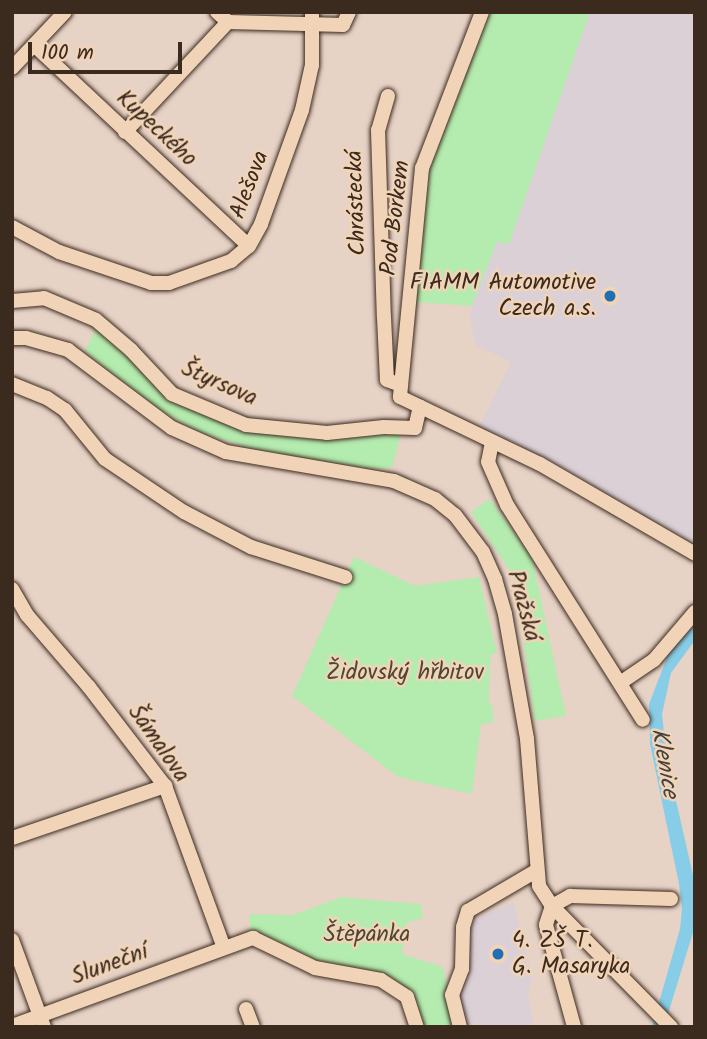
<!DOCTYPE html>
<html>
<head>
<meta charset="utf-8">
<style>
	body { margin:0 }
	#map { position:relative; width:707px; height:1039px; overflow:hidden; background:#e7d2c6; font-family:Kalam,sans-serif }
	div>[style] { position:absolute }
	.built>* { inset:0; background:#dbd0d6 }
	.green>* { inset:0; background:#b4ebae }
	.water>* { inset:0; background:#87cde8 }
	.roads { filter:drop-shadow(0 0 2px #3b2a1e) drop-shadow(0 0 2px #3b2a1e) }
	.minor>* { height:14px; margin:-7px; padding:0 7px; transform-origin:7px; border-radius:7px; background:#f1d4b8 }
	.dots>* { width:19px; height:19px; translate:-50% -50%; box-sizing:border-box; border:4px solid #f1d4b8; border-radius:50% }
	span { translate:-50% -50%; white-space:nowrap; text-align:center; line-height:1.15; -webkit-text-stroke:5px #f1d4b8; paint-order:stroke }
	.street-label { font-size:23px; color:#3b2a1e }
	.poi-label { font-size:23px; color:#3b2a1e }
	.right { translate:-100% -50%; text-align:right }
	.left { translate:0 -50%; text-align:left }
	.park-label { font-size:23px; color:#4d4734 }
	.water-label { font-size:24px; color:#46423c; font-style:italic }
	.frame { position:absolute; inset:0; border:14px solid #3b2a1e; pointer-events:none }
	.scale { position:absolute; left:28px; top:42px; width:154px; height:32px; box-sizing:border-box; border:4px solid #3b2a1e; border-top:0; padding-left:9px; font-size:21px; line-height:24px; white-space:nowrap; color:#3b2a1e; -webkit-text-stroke:5px #f1d4b8; paint-order:stroke }
</style>
</head>
<body>
<div id="map">
	<div class="built">
		<div style="clip-path:polygon(590px 12px,695px 12px,695px 547px,479px 427px,511px 362px,475px 345px,470px 316px,472px 306px,497px 242px,509px 243px)"></div>
		<div style="clip-path:polygon(514px 903px,532px 976px,528px 994px,534px 1027px,464px 1027px,455px 989px,466px 982px,470px 931px,475px 919px)"></div>
	</div>
	<div class="green">
		<div style="clip-path:polygon(486px 12px,590px 12px,509px 244px,497px 242px,472px 306px,413px 302px,429px 169px)"></div>
		<div style="clip-path:polygon(96px 329px,111px 343px,125px 350px,169px 398px,245px 429px,321px 437px,401px 434px,392px 468px,369px 469px,266px 453px,198px 432px,160px 410px,89px 355px,85px 351px)"></div>
		<div style="clip-path:polygon(490px 499px,532px 558px,566px 716px,535px 721px,514px 577px,471px 512px)"></div>
		<div style="clip-path:polygon(354px 557px,415px 586px,479px 577px,497px 653px,490px 655px,489px 704px,492px 705px,494px 722px,481px 724px,472px 794px,398px 777px,292px 696px)"></div>
		<div style="clip-path:polygon(342px 897px,421px 904px,423px 918px,406px 923px,402px 954px,443px 967px,455px 1027px,424px 1027px,412px 993px,389px 976px,317px 961px,250px 933px,250px 914px,293px 915px)"></div>
	</div>
	<div class="water">
		<div style="clip-path:polygon(695px 624px,695px 640px,671px 673px,662px 714px,667px 761px,695px 884px,695px 926px,664px 1027px,652px 1027px,680px 929px,682px 909px,679px 884px,650px 744px,649px 704px,668px 655px)"></div>
	</div>
	<div class="roads">
		<div class="minor">
			<div style="left:217px;top:12px;width:15px;rotate:42deg"></div>
			<div style="left:228px;top:22px;width:115px;rotate:1.5deg"></div>
			<div style="left:343px;top:25px;width:14px;rotate:-65deg"></div>
			<div style="left:482px;top:12px;width:167px;rotate:111deg"></div>
			<div style="left:422px;top:168px;width:230px;rotate:95.5deg"></div>
			<div style="left:400px;top:397px;width:155px;rotate:25.6deg"></div>
			<div style="left:540px;top:464px;width:179px;rotate:30.1deg"></div>
			<div style="left:34px;top:45px;width:294px;rotate:43.1deg"></div>
			<div style="left:12px;top:68px;width:77px;rotate:-46.6deg"></div>
			<div style="left:388px;top:96px;width:35px;rotate:106deg"></div>
			<div style="left:378px;top:130px;width:187px;rotate:88.2deg"></div>
			<div style="left:384px;top:317px;width:63px;rotate:87.3deg"></div>
			<div style="left:387px;top:380px;width:15px;rotate:20deg"></div>
			<div style="left:125px;top:132px;width:151px;rotate:-46.9deg"></div>
			<div style="left:12px;top:227px;width:53px;rotate:28deg"></div>
			<div style="left:59px;top:252px;width:97px;rotate:18.6deg"></div>
			<div style="left:151px;top:283px;width:18px"></div>
			<div style="left:169px;top:283px;width:66px;rotate:-19.5deg"></div>
			<div style="left:231px;top:261px;width:23px;rotate:-40deg"></div>
			<div style="left:249px;top:246px;width:25px;rotate:-61deg"></div>
			<div style="left:261px;top:224px;width:121px;rotate:-70.2deg"></div>
			<div style="left:302px;top:110px;width:46px;rotate:-77.5deg"></div>
			<div style="left:312px;top:65px;width:53px;rotate:-90deg"></div>
			<div style="left:12px;top:301px;width:32px;rotate:-5deg"></div>
			<div style="left:44px;top:298px;width:56px;rotate:22.9deg"></div>
			<div style="left:96px;top:320px;width:46px;rotate:40.6deg"></div>
			<div style="left:131px;top:350px;width:60px;rotate:47deg"></div>
			<div style="left:172px;top:394px;width:80px;rotate:22.7deg"></div>
			<div style="left:246px;top:425px;width:81px;rotate:5.6deg"></div>
			<div style="left:327px;top:433px;width:57px;rotate:-6deg"></div>
			<div style="left:384px;top:427px;width:31px;rotate:2deg"></div>
			<div style="left:415px;top:428px;width:22px;rotate:-77deg"></div>
			<div style="left:12px;top:338px;width:14px"></div>
			<div style="left:26px;top:338px;width:44px;rotate:15.9deg"></div>
			<div style="left:68px;top:350px;width:130px;rotate:36.9deg"></div>
			<div style="left:172px;top:428px;width:59px;rotate:24deg"></div>
			<div style="left:226px;top:452px;width:170px;rotate:9.8deg"></div>
			<div style="left:394px;top:481px;width:45px;rotate:23.7deg"></div>
			<div style="left:435px;top:499px;width:26px;rotate:39deg"></div>
			<div style="left:455px;top:515px;width:46px;rotate:52.9deg"></div>
			<div style="left:483px;top:552px;width:30px;rotate:66deg"></div>
			<div style="left:495px;top:579px;width:36px;rotate:74deg"></div>
			<div style="left:505px;top:614px;width:127px;rotate:80deg"></div>
			<div style="left:527px;top:739px;width:147px;rotate:85.3deg"></div>
			<div style="left:539px;top:886px;width:24px;rotate:57deg"></div>
			<div style="left:552px;top:906px;width:170px;rotate:45.5deg"></div>
			<div style="left:12px;top:384px;width:38px;rotate:22deg"></div>
			<div style="left:47px;top:398px;width:22px;rotate:34deg"></div>
			<div style="left:65px;top:410px;width:63px;rotate:50.8deg"></div>
			<div style="left:105px;top:459px;width:95px;rotate:33.9deg"></div>
			<div style="left:184px;top:512px;width:76px;rotate:27.6deg"></div>
			<div style="left:251px;top:547px;width:99px;rotate:17.7deg"></div>
			<div style="left:492px;top:442px;width:20px;rotate:101deg"></div>
			<div style="left:488px;top:462px;width:47px;rotate:66.2deg"></div>
			<div style="left:507px;top:505px;width:254px;rotate:57.7deg"></div>
			<div style="left:12px;top:589px;width:30px;rotate:60deg"></div>
			<div style="left:27px;top:615px;width:95px;rotate:49.3deg"></div>
			<div style="left:89px;top:687px;width:125px;rotate:52.5deg"></div>
			<div style="left:165px;top:786px;width:172px;rotate:70deg"></div>
			<div style="left:620px;top:683px;width:41px;rotate:-34.1deg"></div>
			<div style="left:654px;top:660px;width:63px;rotate:-49.5deg"></div>
			<div style="left:12px;top:838px;width:162px;rotate:-18.8deg"></div>
			<div style="left:552px;top:906px;width:20px;rotate:108deg"></div>
			<div style="left:546px;top:925px;width:106px;rotate:74.6deg"></div>
			<div style="left:552px;top:906px;width:21px;rotate:-29deg"></div>
			<div style="left:570px;top:896px;width:101px;rotate:1.7deg"></div>
			<div style="left:12px;top:940px;width:93px;rotate:69.8deg"></div>
			<div style="left:246px;top:1009px;width:19px;rotate:69deg"></div>
			<div style="left:12px;top:1026px;width:257px;rotate:-20.1deg"></div>
			<div style="left:253px;top:938px;width:69px;rotate:25.8deg"></div>
			<div style="left:315px;top:968px;width:67px;rotate:10.3deg"></div>
			<div style="left:381px;top:980px;width:31px;rotate:33deg"></div>
			<div style="left:407px;top:997px;width:32px;rotate:72deg"></div>
			<div style="left:460px;top:1027px;width:33px;rotate:-104deg"></div>
			<div style="left:452px;top:995px;width:28px;rotate:-69deg"></div>
			<div style="left:462px;top:969px;width:42px;rotate:-88.6deg"></div>
			<div style="left:463px;top:927px;width:17px;rotate:-73deg"></div>
			<div style="left:468px;top:911px;width:79px;rotate:-30.5deg"></div>
		</div>
	</div>
	<div class="dots">
		<div style="left:610px;top:296px;background:#1f6fb2"></div>
		<div style="left:498px;top:954px;background:#1f6fb2"></div>
	</div>
	<div class="street-label">
		<span style="left:156px;top:129px;rotate:43deg">Kupeckého</span>
		<span style="left:250px;top:185px;rotate:-69deg">Alešova</span>
		<span style="left:357px;top:203px;rotate:-92deg">Chrástecká</span>
		<span style="left:396px;top:218px;rotate:-83deg">Pod Borkem</span>
		<span style="left:219px;top:384px;rotate:24deg">Štyrsova</span>
		<span style="left:523px;top:606px;rotate:75deg">Pražská</span>
		<span style="left:158px;top:744px;rotate:55deg">Šámalova</span>
		<span style="left:110px;top:965px;rotate:-20deg">Sluneční</span>
	</div>
	<div class="poi-label">
		<span class="right" style="left:596px;top:296px">FIAMM Automotive<br>Czech a.s.</span>
		<span class="left" style="left:512px;top:954px">4. ZŠ T.<br>G. Masaryka</span>
	</div>
	<div class="park-label">
		<span style="left:405px;top:673px">Židovský hřbitov</span>
		<span style="left:367px;top:935px">Štěpánka</span>
	</div>
	<div class="water-label">
		<span style="left:664px;top:763px;rotate:80deg">Klenice</span>
	</div>
	<div class="frame"></div>
	<div class="scale">100 m</div>
</div>
</body>
</html>
